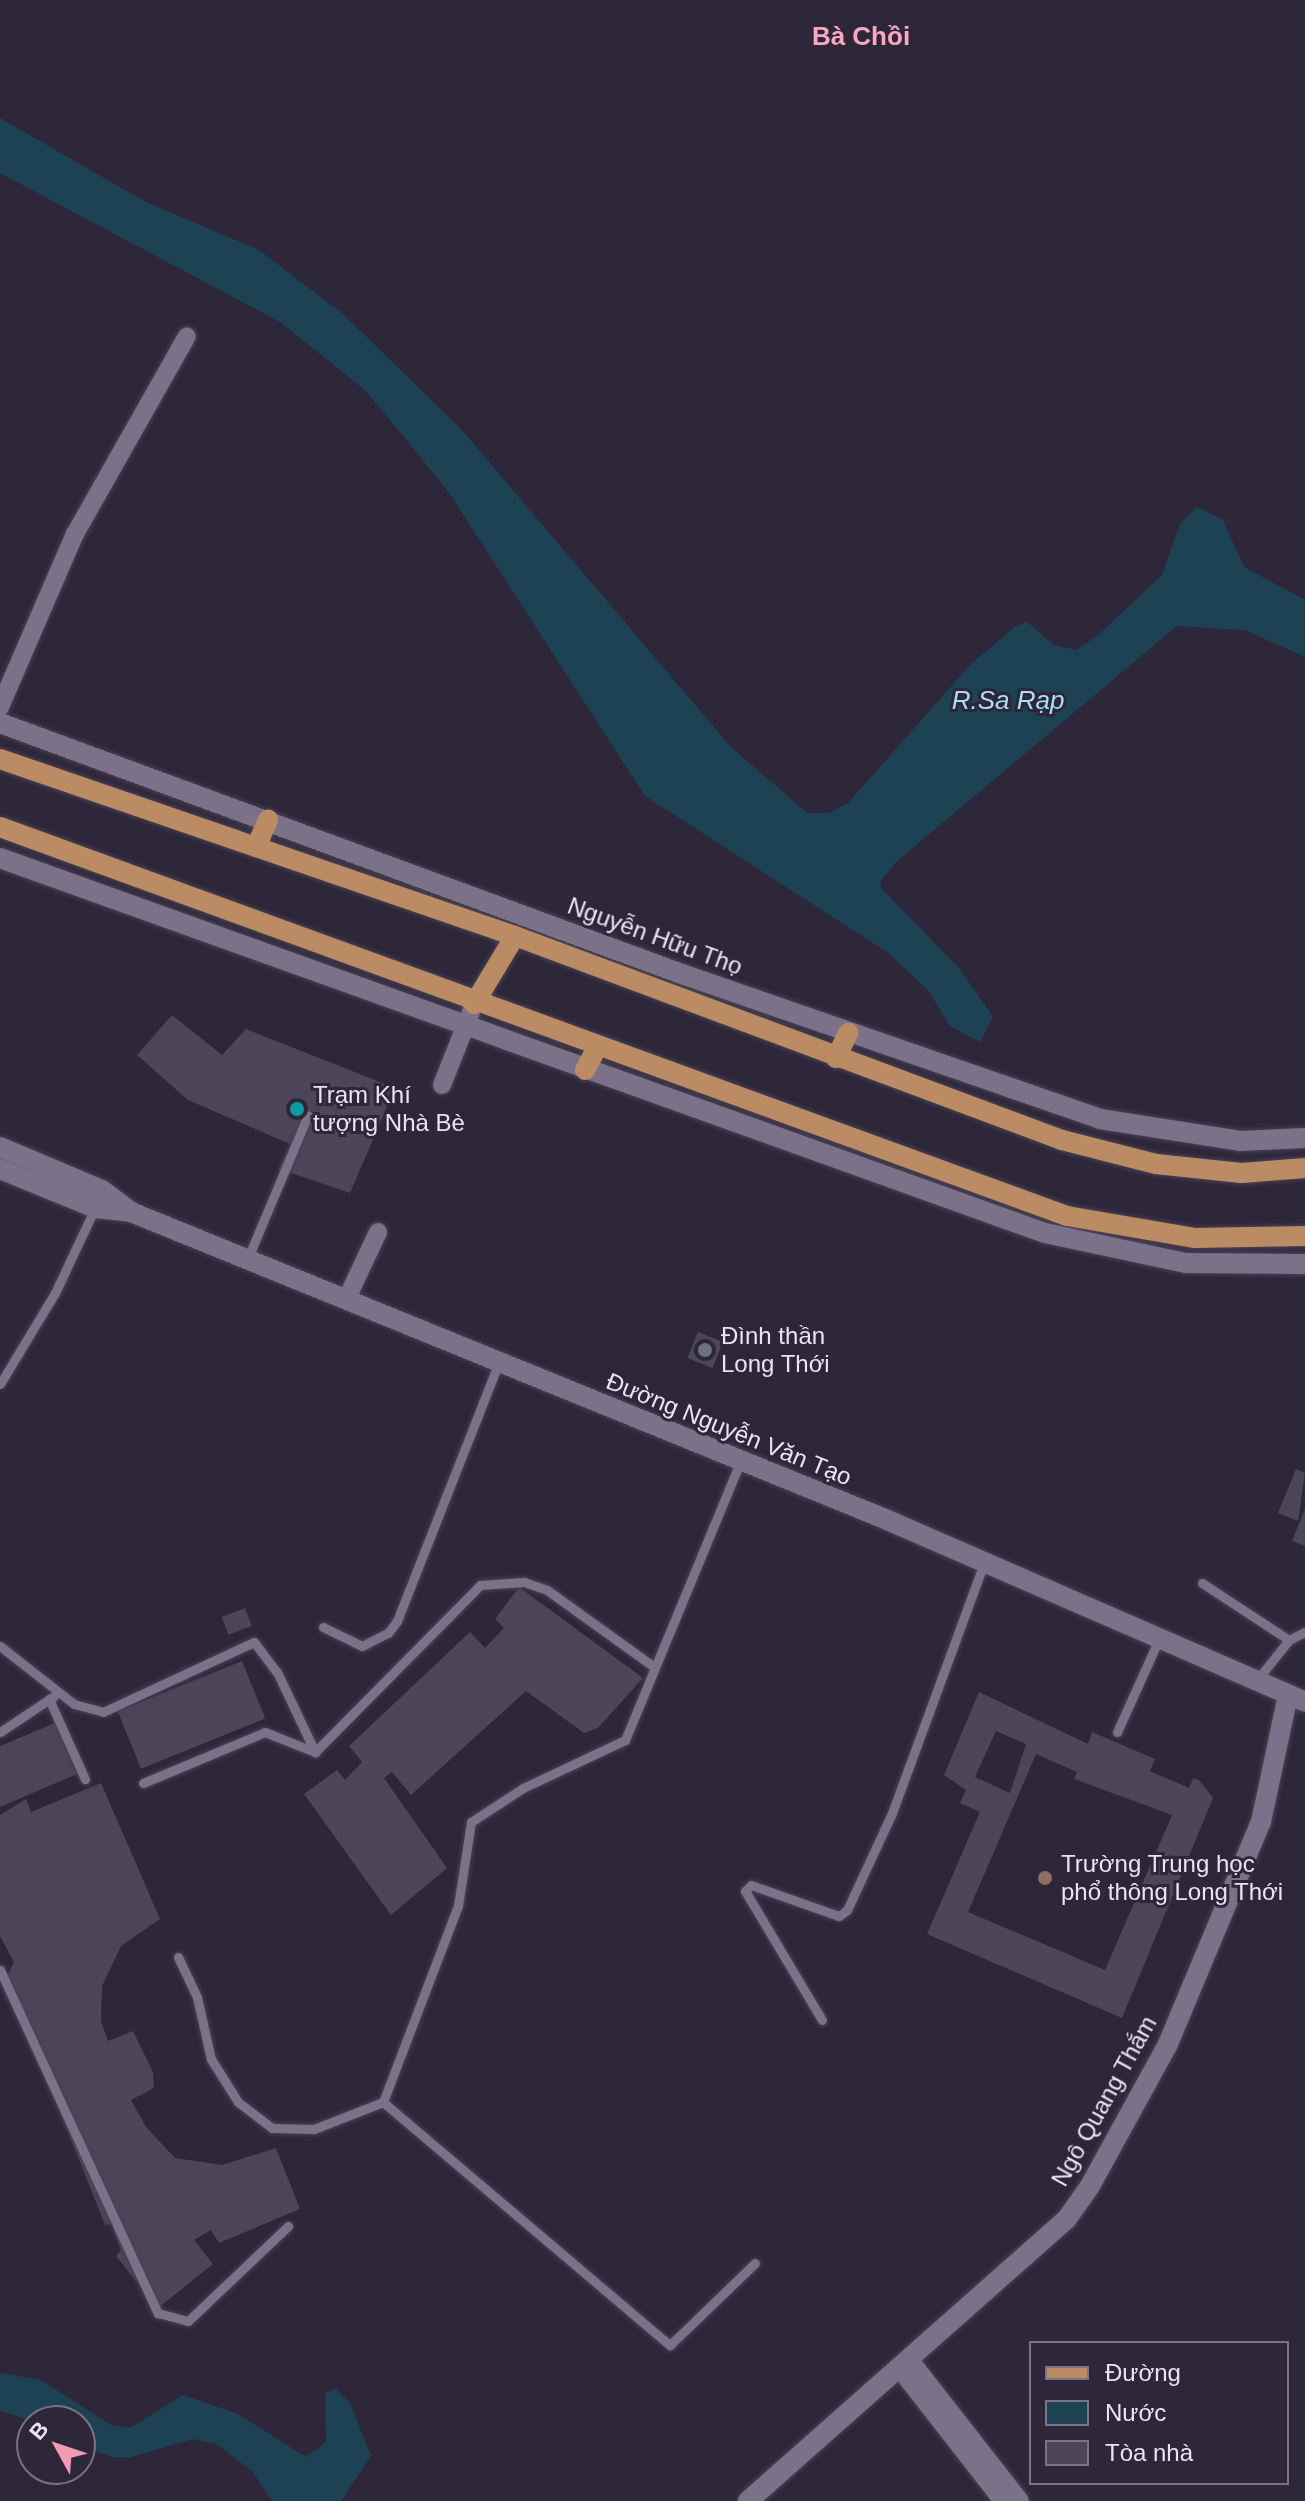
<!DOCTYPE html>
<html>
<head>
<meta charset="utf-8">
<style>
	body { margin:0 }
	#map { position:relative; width:1305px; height:2501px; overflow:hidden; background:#2e273a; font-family:Arial,sans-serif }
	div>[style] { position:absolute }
	.water>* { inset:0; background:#1d4254 }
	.building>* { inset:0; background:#4d4559; transform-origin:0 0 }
	.roads { filter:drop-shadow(0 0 2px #494253) drop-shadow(0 0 2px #494253) }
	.lane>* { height:9px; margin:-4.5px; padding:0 4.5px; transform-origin:4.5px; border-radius:4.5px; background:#7b7289 }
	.street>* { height:18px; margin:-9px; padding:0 9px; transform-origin:9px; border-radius:9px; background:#7b7289 }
	.secondary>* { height:20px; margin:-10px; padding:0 10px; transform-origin:10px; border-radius:10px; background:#7b7289 }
	.primary>* { height:20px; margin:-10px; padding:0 10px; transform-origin:10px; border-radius:10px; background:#bb8c63 }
	.dots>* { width:22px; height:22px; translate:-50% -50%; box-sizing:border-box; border:4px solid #2e273a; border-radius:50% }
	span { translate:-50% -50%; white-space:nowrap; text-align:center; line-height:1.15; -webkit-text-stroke:6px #2e273a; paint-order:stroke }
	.street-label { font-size:24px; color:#e9e4f1 }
	.poi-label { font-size:24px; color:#e9e4f1 }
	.left { translate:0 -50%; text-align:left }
	.neighbourhood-label { font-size:26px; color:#f9a8c0; font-weight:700 }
	.water-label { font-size:26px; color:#a9ddf9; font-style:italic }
	.legend { position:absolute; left:1029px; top:2341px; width:260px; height:144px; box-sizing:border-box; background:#2e273a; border:2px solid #797383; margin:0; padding:10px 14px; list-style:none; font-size:24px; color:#e9e4f1 }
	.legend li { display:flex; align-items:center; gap:16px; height:40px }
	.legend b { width:40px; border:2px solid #797383 }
	.north { position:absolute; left:16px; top:2405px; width:80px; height:80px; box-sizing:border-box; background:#2e273a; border:2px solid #797383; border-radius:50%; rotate:310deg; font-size:22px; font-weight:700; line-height:32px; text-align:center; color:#e9e4f1 }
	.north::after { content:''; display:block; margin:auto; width:28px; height:36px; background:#f19ab4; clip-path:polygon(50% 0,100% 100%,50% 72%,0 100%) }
</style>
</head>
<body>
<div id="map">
	<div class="water">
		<div style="clip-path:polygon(0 118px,144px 201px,259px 250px,343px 314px,461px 429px,730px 746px,807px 813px,828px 813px,848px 803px,971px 664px,1016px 626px,1027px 622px,1054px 645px,1076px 650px,1097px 636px,1162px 575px,1180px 524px,1197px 507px,1223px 520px,1244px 567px,1305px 600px,1305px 657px,1245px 630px,1177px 626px,896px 862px,880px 882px,882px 889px,959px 968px,993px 1017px,980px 1042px,950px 1026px,928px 990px,887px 952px,645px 796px,448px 491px,366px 391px,280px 322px,0 173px)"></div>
		<div style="clip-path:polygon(0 2373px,41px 2380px,111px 2425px,130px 2428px,183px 2395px,238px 2414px,306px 2457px,326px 2442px,325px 2394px,335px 2388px,350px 2403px,371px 2456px,341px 2501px,272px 2501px,252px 2471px,216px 2444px,193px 2439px,128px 2458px,112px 2457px,80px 2446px,80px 2421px,33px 2421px,0 2411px)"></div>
	</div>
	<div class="building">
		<div style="clip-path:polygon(172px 1015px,222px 1055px,246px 1029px,395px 1088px,350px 1193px,279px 1169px,290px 1144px,188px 1100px,137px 1055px)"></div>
		<div style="left:698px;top:1332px;width:27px;height:28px;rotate:22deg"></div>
		<div style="clip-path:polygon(1296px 1469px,1305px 1473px,1298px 1521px,1278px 1513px)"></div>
		<div style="clip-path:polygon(1305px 1509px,1305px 1546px,1292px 1541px)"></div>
		<div style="clip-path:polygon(519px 1587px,643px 1678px,598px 1728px,584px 1733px,526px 1691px,411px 1795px,392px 1772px,384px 1778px,447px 1868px,391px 1915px,304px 1794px,337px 1770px,345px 1780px,362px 1762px,349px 1746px,470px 1632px,485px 1648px,504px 1628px,495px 1619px)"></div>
		<div style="left:245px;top:1608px;width:19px;height:25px;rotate:69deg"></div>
		<div style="left:242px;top:1661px;width:62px;height:134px;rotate:68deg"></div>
		<div style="clip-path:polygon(evenodd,979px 1692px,1088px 1744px,1092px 1732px,1155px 1759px,1150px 1771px,1189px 1788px,1193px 1778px,1199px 1780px,1213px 1798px,1122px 2018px,927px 1934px,980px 1812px,960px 1803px,966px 1790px,944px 1775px,979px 1692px,996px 1731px,1026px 1744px,1010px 1793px,975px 1777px,996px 1731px,979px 1692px,1036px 1754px,1077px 1772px,1074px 1779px,1172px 1815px,1105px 1970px,968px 1912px,1036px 1754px)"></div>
		<div style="clip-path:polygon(55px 1723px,77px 1774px,0 1807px,0 1746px)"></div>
		<div style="clip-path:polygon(101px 1783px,160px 1919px,121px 1946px,102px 1986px,101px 2021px,108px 2041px,133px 2031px,153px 2072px,154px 2088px,131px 2100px,146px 2127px,175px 2158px,222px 2165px,276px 2148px,300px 2209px,219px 2243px,211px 2230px,194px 2240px,213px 2264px,158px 2308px,116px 2256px,121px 2250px,111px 2224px,105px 2225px,7px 1977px,14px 1962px,0 1936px,0 1815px,26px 1799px,31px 1812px)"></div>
	</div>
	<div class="roads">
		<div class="lane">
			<div style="left:247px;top:1260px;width:157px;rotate:-67.2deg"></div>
			<div style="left:0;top:1384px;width:106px;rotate:-58.9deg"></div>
			<div style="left:55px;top:1293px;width:94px;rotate:-64.8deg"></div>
			<div style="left:1202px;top:1583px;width:104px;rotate:33.2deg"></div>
			<div style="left:1289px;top:1640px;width:53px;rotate:128.8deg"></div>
			<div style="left:323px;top:1627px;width:43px;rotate:26deg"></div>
			<div style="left:362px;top:1646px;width:29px;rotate:-27deg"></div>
			<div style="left:388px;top:1633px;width:15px;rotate:-53deg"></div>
			<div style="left:397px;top:1621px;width:275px;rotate:-68.5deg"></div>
			<div style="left:1289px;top:1640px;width:18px;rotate:-27deg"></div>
			<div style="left:0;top:1646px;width:94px;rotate:38.1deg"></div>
			<div style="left:74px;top:1704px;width:30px;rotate:15deg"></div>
			<div style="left:103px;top:1712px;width:166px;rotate:-24.9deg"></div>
			<div style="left:254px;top:1642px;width:38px;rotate:53deg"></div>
			<div style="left:277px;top:1672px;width:89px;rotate:64.6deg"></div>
			<div style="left:49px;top:1699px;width:88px;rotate:65.8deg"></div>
			<div style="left:0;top:1732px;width:65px;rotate:-33.7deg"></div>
			<div style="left:1117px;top:1732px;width:102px;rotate:-65.7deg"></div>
			<div style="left:143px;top:1783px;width:132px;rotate:-22.7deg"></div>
			<div style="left:265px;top:1732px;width:54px;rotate:21.8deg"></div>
			<div style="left:315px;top:1752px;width:235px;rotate:-45.3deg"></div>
			<div style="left:480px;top:1585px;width:44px;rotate:-3.9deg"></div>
			<div style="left:524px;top:1582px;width:24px;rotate:19deg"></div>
			<div style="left:547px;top:1590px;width:132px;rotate:35.7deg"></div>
			<div style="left:178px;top:1957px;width:44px;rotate:64.6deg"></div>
			<div style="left:197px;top:1997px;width:64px;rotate:77.3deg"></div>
			<div style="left:211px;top:2059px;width:51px;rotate:57.9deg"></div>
			<div style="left:238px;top:2102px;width:43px;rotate:37.4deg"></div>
			<div style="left:272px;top:2128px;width:42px;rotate:1.4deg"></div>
			<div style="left:314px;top:2129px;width:74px;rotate:-21.4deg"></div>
			<div style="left:383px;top:2102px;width:210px;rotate:-69.1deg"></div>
			<div style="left:458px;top:1906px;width:85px;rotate:-81.2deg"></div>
			<div style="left:471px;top:1822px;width:62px;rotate:-33.2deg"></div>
			<div style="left:523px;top:1788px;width:113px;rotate:-25.2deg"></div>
			<div style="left:625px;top:1740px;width:301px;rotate:-67.5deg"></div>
			<div style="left:0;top:1970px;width:378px;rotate:65.3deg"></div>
			<div style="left:158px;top:2313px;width:31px;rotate:15deg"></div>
			<div style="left:188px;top:2321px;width:138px;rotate:-43.5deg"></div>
			<div style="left:822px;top:2020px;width:150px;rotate:-120.8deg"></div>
			<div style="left:745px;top:1891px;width:8px;rotate:-45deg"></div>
			<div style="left:751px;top:1885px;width:93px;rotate:19.4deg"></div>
			<div style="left:839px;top:1916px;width:10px;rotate:-37deg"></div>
			<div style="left:847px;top:1910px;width:107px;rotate:-65.1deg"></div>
			<div style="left:892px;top:1813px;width:266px;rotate:-69.8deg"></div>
			<div style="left:383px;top:2102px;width:376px;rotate:40.3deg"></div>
			<div style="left:670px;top:2345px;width:118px;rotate:-44deg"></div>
		</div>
		<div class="street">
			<div style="left:0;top:707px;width:189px;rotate:-66.6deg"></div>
			<div style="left:75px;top:534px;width:227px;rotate:-60.5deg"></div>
			<div style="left:442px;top:1085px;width:87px;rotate:-68.4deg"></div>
			<div style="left:347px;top:1298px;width:73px;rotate:-64.8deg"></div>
			<div style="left:909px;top:2359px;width:180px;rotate:52deg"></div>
			<div style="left:899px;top:2368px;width:169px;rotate:52deg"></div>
		</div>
		<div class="secondary">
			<div style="left:0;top:723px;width:727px;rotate:20.21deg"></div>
			<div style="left:682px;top:974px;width:442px;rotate:19.1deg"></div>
			<div style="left:1100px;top:1119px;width:142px;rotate:8.9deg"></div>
			<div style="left:1240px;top:1141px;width:65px;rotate:-2.6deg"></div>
			<div style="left:0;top:858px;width:1110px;rotate:19.74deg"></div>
			<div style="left:1045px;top:1233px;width:144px;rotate:12deg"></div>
			<div style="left:1186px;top:1263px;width:119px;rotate:0.5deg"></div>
			<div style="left:0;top:1147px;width:111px;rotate:22.9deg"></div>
			<div style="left:102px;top:1190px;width:36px;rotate:37deg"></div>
			<div style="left:131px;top:1212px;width:814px;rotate:22.15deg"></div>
			<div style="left:885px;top:1519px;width:458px;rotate:23.5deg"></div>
			<div style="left:0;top:1169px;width:103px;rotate:22.3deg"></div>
			<div style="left:95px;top:1208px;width:36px;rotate:6deg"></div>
			<div style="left:748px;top:2501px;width:424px;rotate:-41.5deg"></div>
			<div style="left:1066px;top:2220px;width:42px;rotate:-54.8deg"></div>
			<div style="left:1090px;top:2186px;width:162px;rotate:-61.2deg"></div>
			<div style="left:1168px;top:2044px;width:241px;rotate:-67.3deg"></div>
			<div style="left:1261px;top:1822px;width:130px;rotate:-78deg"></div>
		</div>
		<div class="primary">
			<div style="left:0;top:759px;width:545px;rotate:18.97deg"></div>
			<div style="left:515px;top:936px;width:584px;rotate:20.45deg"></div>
			<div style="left:1062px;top:1140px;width:97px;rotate:14.3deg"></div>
			<div style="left:1156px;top:1164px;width:86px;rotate:6deg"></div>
			<div style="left:1242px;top:1173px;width:63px;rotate:-4.5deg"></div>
			<div style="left:0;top:827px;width:1136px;rotate:20.03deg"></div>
			<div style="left:1067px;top:1216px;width:129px;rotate:9.8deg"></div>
			<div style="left:1194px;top:1238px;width:111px;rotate:-1deg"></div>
			<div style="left:256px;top:847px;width:30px;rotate:-66deg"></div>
			<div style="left:474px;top:1004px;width:79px;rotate:-58.9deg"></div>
			<div style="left:836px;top:1058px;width:28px;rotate:-64deg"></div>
			<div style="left:585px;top:1070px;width:26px;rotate:-62deg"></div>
		</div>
	</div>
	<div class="dots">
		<div style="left:297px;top:1109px;background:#0f9aa8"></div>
		<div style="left:705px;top:1350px;background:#6b7280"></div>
		<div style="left:1045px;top:1878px;background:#8d6e63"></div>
	</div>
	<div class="street-label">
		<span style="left:655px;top:936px;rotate:20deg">Nguyễn Hữu Thọ</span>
		<span style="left:729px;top:1429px;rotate:22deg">Đường Nguyễn Văn Tạo</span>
		<span style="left:1104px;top:2101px;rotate:-61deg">Ngô Quang Thắm</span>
	</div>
	<div class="poi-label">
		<span class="left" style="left:313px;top:1109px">Trạm Khí<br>tượng Nhà Bè</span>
		<span class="left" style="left:721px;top:1350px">Đình thần<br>Long Thới</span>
		<span class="left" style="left:1061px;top:1878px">Trường Trung học<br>phổ thông Long Thới</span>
	</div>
	<div class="neighbourhood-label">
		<span style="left:861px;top:37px">Bà Chồi</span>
	</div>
	<div class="water-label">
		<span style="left:1008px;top:701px">R.Sa Rạp</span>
	</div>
	<ul class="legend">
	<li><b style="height:10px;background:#bb8c63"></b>Đường</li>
	<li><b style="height:22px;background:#1d4254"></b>Nước</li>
	<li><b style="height:22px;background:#4d4559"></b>Tòa nhà</li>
	</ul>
	<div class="north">B</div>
</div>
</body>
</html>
